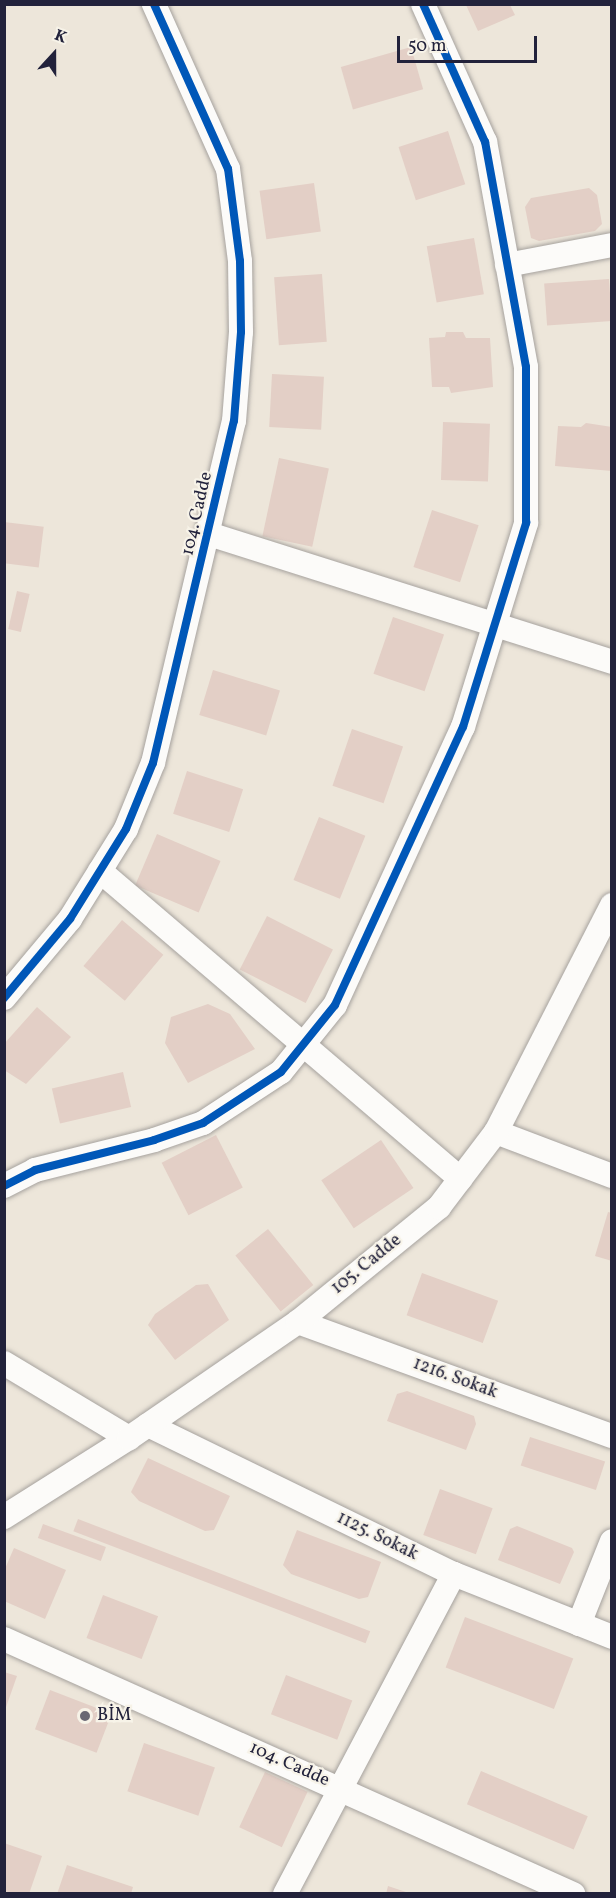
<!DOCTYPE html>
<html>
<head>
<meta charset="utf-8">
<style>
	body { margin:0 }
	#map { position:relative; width:616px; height:1898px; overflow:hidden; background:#ede6da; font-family:Vollkorn,serif }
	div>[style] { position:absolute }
	.building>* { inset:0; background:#e3cfc6; transform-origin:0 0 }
	.roads { filter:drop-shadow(0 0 2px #a6a29e) drop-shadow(0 0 2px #a6a29e) }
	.minor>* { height:24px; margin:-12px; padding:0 12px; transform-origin:12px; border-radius:12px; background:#fcfbf9 }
	.cycleway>* { height:8px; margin:-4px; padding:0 4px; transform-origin:4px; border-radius:4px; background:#0057b8 }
	.dots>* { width:16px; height:16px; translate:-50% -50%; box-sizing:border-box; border:3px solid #f7f3e8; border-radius:50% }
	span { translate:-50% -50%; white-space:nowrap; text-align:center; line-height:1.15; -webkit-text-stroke:4.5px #f7f3e8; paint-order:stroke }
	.street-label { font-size:18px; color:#22223b }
	.poi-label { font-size:18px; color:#22223b }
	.left { translate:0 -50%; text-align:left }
	.frame { position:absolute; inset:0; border:6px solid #22223b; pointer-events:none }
	.north { position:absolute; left:24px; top:24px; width:60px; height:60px; -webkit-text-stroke:4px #f7f3e8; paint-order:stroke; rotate:21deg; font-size:16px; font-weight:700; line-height:24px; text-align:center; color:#22223b }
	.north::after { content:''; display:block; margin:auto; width:21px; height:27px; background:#22223b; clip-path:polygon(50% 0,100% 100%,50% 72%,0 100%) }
	.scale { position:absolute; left:397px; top:36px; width:140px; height:27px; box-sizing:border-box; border:3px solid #22223b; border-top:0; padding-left:8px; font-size:18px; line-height:21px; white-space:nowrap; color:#22223b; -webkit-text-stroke:4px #f7f3e8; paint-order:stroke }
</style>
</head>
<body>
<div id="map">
	<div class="building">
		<div style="clip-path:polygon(466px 5px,510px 5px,515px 15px,478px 31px)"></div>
		<div style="left:411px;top:47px;width:44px;height:73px;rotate:74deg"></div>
		<div style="left:448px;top:131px;width:56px;height:52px;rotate:72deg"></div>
		<div style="left:314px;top:183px;width:49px;height:55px;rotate:82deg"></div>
		<div style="clip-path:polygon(589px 188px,597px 195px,602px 224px,595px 231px,539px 241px,531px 238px,525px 207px,531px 198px)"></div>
		<div style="left:474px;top:238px;width:57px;height:48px;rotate:80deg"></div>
		<div style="left:322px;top:274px;width:68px;height:48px;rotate:86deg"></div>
		<div style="left:609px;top:279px;width:42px;height:65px;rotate:86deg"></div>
		<div style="clip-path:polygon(446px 332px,463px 332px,466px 338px,490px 338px,493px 387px,451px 393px,449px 387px,432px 387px,429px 338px,445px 337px)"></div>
		<div style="left:272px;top:374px;width:52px;height:53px;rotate:3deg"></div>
		<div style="left:443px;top:422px;width:47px;height:58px;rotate:2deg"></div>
		<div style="clip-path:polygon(586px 423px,612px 427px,612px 471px,555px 466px,558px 426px,581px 427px)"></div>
		<div style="left:279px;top:458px;width:51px;height:80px;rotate:12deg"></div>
		<div style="left:432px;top:510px;width:49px;height:60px;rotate:18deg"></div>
		<div style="left:4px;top:522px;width:40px;height:41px;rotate:7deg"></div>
		<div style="left:17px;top:591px;width:13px;height:39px;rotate:13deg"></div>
		<div style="left:393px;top:617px;width:54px;height:60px;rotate:19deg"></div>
		<div style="left:213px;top:670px;width:70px;height:47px;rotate:17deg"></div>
		<div style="left:352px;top:729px;width:54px;height:60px;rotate:19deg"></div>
		<div style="left:187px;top:771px;width:59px;height:45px;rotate:18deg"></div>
		<div style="left:319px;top:817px;width:50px;height:68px;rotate:22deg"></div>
		<div style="left:157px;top:834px;width:69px;height:56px;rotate:23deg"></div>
		<div style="left:267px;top:916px;width:74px;height:60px;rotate:27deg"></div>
		<div style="left:122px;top:920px;width:54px;height:60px;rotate:40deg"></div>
		<div style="clip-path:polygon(208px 1004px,230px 1014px,255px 1049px,188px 1083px,165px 1043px,171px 1017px)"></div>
		<div style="clip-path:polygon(37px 1007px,71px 1037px,26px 1084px,4px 1070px,4px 1044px)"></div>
		<div style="left:123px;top:1072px;width:36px;height:73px;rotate:77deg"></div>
		<div style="left:216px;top:1135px;width:59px;height:61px;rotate:63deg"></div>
		<div style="left:381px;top:1140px;width:58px;height:72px;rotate:56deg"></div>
		<div style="clip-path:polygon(608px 1212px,612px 1213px,612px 1261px,595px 1256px)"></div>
		<div style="left:268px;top:1229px;width:72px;height:42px;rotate:51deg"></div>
		<div style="left:422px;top:1273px;width:81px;height:45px;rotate:20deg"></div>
		<div style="clip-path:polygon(208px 1284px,229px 1320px,175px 1360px,148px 1325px,155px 1314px,196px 1285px)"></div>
		<div style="clip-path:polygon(407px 1391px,474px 1416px,476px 1424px,466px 1450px,387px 1421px,397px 1394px)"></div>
		<div style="left:530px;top:1437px;width:79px;height:30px;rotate:18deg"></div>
		<div style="clip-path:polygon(148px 1458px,230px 1496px,214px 1530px,205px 1531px,139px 1501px,131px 1492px)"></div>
		<div style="left:440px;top:1489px;width:56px;height:49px;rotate:20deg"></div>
		<div style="left:78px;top:1519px;width:313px;height:13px;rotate:21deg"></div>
		<div style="left:43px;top:1524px;width:67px;height:15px;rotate:20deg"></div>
		<div style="clip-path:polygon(517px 1526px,572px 1548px,574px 1552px,560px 1584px,498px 1560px,510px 1529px)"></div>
		<div style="clip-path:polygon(297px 1530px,381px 1562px,368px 1597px,359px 1599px,291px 1574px,283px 1565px)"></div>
		<div style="clip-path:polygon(14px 1548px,66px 1570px,45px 1619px,4px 1601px,4px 1571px)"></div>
		<div style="left:103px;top:1595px;width:59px;height:46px;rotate:21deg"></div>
		<div style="left:465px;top:1617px;width:116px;height:54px;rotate:21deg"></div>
		<div style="clip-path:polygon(4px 1672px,17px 1676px,5px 1710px,4px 1710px)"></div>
		<div style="left:286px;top:1675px;width:71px;height:42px;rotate:21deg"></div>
		<div style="left:50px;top:1690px;width:66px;height:42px;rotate:21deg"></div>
		<div style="left:144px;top:1743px;width:75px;height:51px;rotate:19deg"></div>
		<div style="left:481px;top:1771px;width:116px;height:36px;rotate:23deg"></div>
		<div style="left:265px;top:1772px;width:47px;height:61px;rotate:25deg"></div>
		<div style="clip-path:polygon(4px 1843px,42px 1856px,29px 1894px,4px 1893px)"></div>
		<div style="clip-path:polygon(67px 1865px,133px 1887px,131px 1894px,57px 1894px)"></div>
		<div style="clip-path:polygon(388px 1886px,409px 1893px,409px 1894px,386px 1894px)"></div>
	</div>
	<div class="roads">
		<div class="minor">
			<div style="left:507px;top:265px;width:107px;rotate:-10.8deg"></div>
			<div style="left:209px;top:534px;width:423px;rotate:17.6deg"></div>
			<div style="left:100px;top:871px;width:474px;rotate:40.5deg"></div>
			<div style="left:4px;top:998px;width:103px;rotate:-50.1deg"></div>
			<div style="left:70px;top:919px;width:106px;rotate:-58.1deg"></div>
			<div style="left:126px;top:829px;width:71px;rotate:-67.8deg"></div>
			<div style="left:153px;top:763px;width:351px;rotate:-76.7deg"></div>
			<div style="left:234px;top:421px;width:89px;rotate:-85.5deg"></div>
			<div style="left:241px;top:332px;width:71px;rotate:-90.8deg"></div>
			<div style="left:240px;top:261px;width:93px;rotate:-97.4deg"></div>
			<div style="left:228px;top:169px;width:181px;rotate:-114.2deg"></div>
			<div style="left:496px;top:1132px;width:124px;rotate:20.8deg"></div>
			<div style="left:4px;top:1186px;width:35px;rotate:-27deg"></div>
			<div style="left:35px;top:1170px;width:123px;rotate:-14.1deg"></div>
			<div style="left:154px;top:1140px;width:52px;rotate:-19.1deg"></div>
			<div style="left:203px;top:1123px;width:93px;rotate:-33.2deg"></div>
			<div style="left:281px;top:1072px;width:86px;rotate:-51.1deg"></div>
			<div style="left:335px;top:1005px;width:306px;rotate:-65.3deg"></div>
			<div style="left:463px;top:727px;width:214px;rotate:-72.8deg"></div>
			<div style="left:526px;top:523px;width:156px;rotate:-90deg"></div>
			<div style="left:526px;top:367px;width:229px;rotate:-100.3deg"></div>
			<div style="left:485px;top:142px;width:151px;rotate:-114.2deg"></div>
			<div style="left:298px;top:1322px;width:334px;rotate:20deg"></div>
			<div style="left:4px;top:1363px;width:146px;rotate:31deg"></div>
			<div style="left:148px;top:1425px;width:340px;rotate:26deg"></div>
			<div style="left:454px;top:1574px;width:170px;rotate:21.7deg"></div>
			<div style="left:4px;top:1517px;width:148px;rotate:-32.3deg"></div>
			<div style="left:129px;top:1438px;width:205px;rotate:-34.5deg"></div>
			<div style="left:298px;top:1322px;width:182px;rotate:-39.2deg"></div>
			<div style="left:439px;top:1207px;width:94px;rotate:-52.8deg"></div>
			<div style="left:496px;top:1132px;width:255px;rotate:-62.9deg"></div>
			<div style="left:579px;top:1624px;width:89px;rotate:-68.3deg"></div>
			<div style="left:4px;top:1639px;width:624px;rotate:24.14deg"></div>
			<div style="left:285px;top:1894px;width:362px;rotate:-62.2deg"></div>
		</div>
	</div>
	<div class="cycleway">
		<div style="left:4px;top:998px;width:103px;rotate:-50.1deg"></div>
		<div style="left:70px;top:919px;width:106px;rotate:-58.1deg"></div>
		<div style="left:126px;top:829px;width:71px;rotate:-67.8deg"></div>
		<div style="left:153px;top:763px;width:351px;rotate:-76.7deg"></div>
		<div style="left:234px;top:421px;width:89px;rotate:-85.5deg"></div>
		<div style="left:241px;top:332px;width:71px;rotate:-90.8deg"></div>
		<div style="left:240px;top:261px;width:93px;rotate:-97.4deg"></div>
		<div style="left:228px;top:169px;width:181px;rotate:-114.2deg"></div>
		<div style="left:4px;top:1186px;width:35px;rotate:-27deg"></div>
		<div style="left:35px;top:1170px;width:123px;rotate:-14.1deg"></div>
		<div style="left:154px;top:1140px;width:52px;rotate:-19.1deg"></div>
		<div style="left:203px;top:1123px;width:93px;rotate:-33.2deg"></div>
		<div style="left:281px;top:1072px;width:86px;rotate:-51.1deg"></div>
		<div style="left:335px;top:1005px;width:306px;rotate:-65.3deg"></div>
		<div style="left:463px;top:727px;width:214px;rotate:-72.8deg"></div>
		<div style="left:526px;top:523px;width:156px;rotate:-90deg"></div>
		<div style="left:526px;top:367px;width:229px;rotate:-100.3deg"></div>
		<div style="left:485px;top:142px;width:151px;rotate:-114.2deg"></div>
	</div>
	<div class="dots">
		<div style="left:85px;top:1716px;background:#696773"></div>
	</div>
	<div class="street-label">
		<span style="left:198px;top:514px;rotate:-77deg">104. Cadde</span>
		<span style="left:367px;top:1265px;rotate:-39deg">105. Cadde</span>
		<span style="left:455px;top:1379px;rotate:20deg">1216. Sokak</span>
		<span style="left:377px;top:1537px;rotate:26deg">1125. Sokak</span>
		<span style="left:289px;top:1765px;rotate:24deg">104. Cadde</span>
	</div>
	<div class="poi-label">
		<span class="left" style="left:97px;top:1716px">BİM</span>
	</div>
	<div class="frame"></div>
	<div class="north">K</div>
	<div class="scale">50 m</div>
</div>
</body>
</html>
